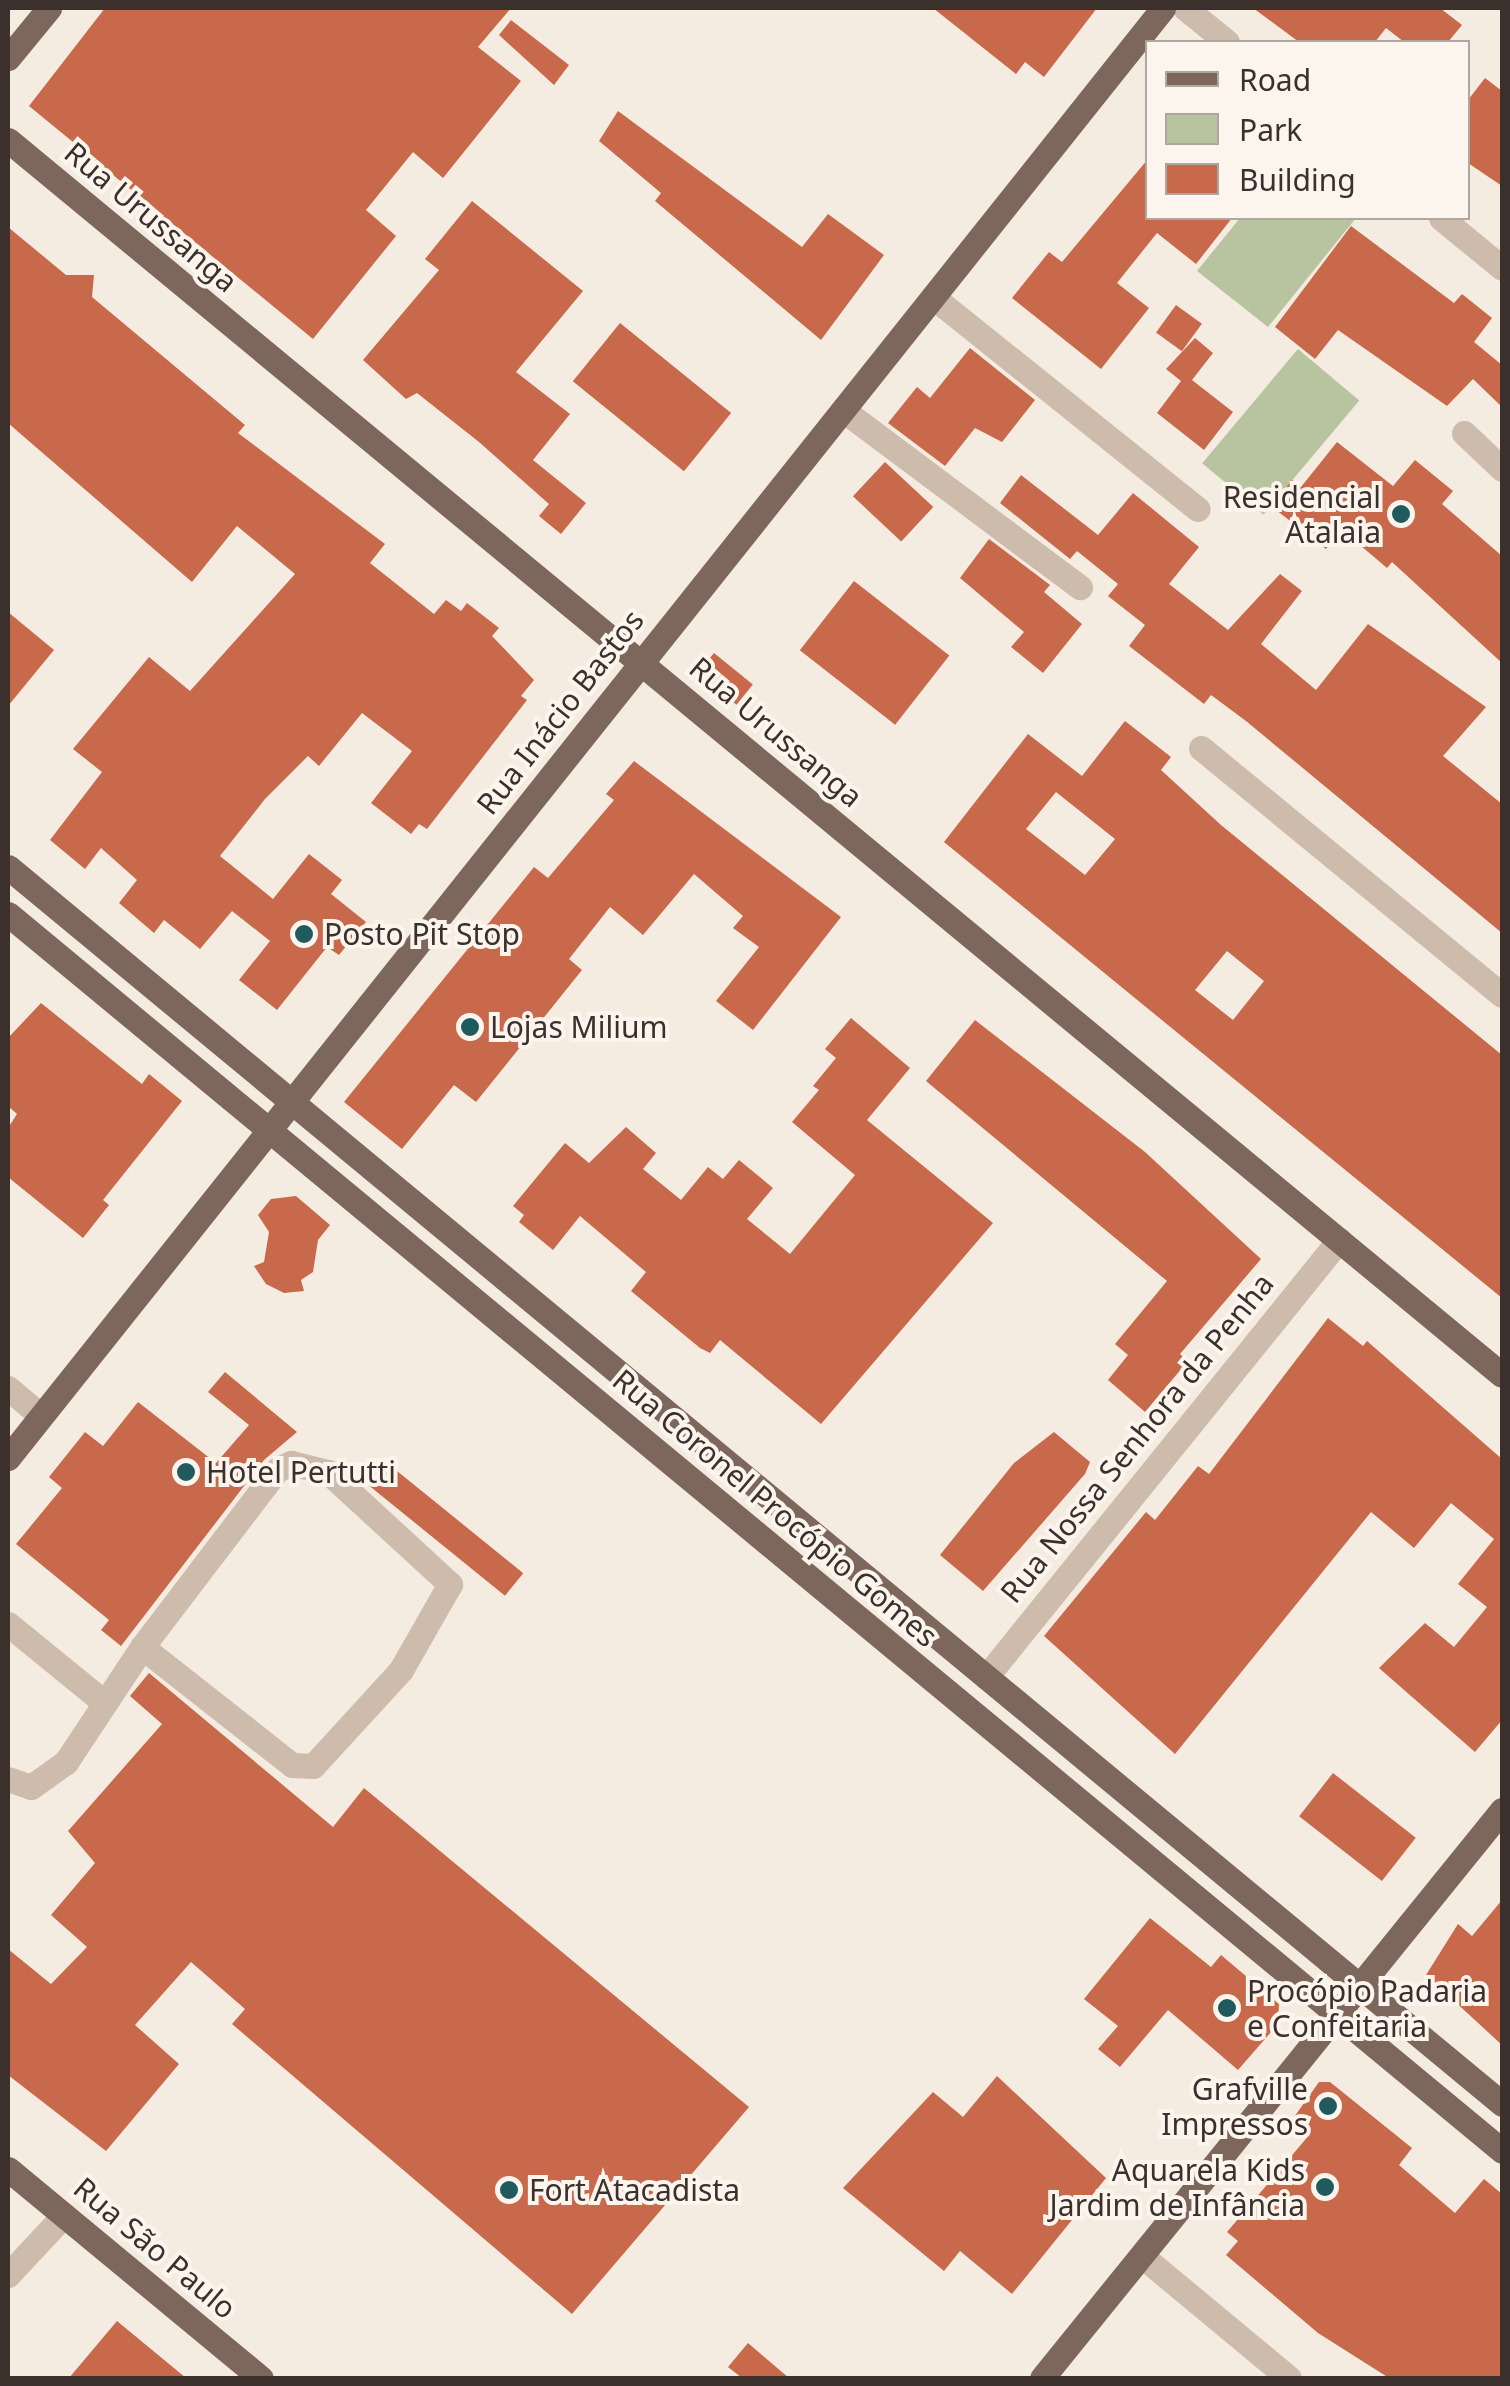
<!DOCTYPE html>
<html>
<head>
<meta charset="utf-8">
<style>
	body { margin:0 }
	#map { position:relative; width:1510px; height:2386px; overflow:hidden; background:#f4ebe1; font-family:"Noto Sans",sans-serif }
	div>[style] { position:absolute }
	.green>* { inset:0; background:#b8c4a0; transform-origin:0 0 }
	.building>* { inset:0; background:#c8694b; transform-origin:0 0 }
	.minor>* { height:25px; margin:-12.5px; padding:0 12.5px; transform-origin:12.5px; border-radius:12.5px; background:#cdbbac }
	.major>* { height:25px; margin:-12.5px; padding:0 12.5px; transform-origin:12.5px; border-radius:12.5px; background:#7d675c }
	.dots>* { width:28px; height:28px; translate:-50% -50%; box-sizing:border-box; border:5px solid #fbf5ee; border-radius:50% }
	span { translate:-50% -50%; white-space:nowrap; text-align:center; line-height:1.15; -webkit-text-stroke:8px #fbf5ee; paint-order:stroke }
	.street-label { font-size:30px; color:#3b302b }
	.poi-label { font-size:30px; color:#3b302b }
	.right { translate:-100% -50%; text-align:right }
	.left { translate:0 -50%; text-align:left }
	.frame { position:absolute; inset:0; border:10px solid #3b302b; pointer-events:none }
	.legend { position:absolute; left:1145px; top:40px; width:325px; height:180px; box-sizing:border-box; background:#fbf5ee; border:2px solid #aea6a0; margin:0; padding:12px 18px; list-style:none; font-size:30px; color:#3b302b }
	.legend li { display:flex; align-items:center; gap:20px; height:50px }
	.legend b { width:50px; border:2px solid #aea6a0 }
</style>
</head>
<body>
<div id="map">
	<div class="green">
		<div style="clip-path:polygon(1240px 218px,1356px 218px,1268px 327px,1197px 271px)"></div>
		<div style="left:1298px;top:349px;width:80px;height:149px;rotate:40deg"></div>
	</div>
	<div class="building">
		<div style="clip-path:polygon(105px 8px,511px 8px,478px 47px,521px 81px,443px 178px,413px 152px,366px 210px,396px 236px,313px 339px,29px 106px)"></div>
		<div style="clip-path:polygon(933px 8px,1097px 8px,1044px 77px,1025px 62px,1016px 74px)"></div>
		<div style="clip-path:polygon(1253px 8px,1440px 8px,1462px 25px,1448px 42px,1404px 42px,1386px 28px,1375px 42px,1299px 42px)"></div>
		<div style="clip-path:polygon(511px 20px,569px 65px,554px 85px,499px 35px)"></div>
		<div style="clip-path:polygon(1485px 78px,1502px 91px,1502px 186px,1468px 163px,1468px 100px)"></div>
		<div style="clip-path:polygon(618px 111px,802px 247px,828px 214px,884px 255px,821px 340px,655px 201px,661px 193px,599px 141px)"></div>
		<div style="clip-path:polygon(1148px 159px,1148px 218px,1232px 218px,1196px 264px,1157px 233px,1117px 283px,1149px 308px,1101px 369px,1012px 298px,1049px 252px,1062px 262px)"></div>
		<div style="clip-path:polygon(472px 201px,583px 291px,516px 372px,570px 414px,533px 460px,586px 503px,561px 534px,539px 516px,549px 504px,479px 442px,417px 393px,406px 399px,363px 360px,439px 270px,425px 259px)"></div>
		<div style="clip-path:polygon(1351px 226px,1454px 303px,1462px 294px,1492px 318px,1474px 342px,1502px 365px,1502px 407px,1473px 379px,1447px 406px,1338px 330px,1315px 359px,1275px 327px)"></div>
		<div style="clip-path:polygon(8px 227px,66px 275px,94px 275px,92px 297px,245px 425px,238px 433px,385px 544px,370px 563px,434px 614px,446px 600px,461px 611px,467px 603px,499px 628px,492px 636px,534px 680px,521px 696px,527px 700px,427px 829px,419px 824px,411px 834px,371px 803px,412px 751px,362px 713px,319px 766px,308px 756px,265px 799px,220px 856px,273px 899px,309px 854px,342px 880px,331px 894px,366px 922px,339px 955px,327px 947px,277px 1010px,239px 980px,270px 941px,232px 911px,200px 949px,164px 920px,154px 933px,119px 903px,137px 880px,101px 848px,85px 869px,50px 840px,102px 772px,73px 749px,149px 657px,190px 691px,295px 574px,237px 526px,192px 582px,8px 423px)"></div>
		<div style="left:1176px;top:305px;width:32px;height:34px;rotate:36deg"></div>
		<div style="left:620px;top:323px;width:143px;height:75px;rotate:39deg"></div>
		<div style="clip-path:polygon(1195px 338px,1213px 353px,1192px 380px,1233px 412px,1204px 450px,1157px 413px,1181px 381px,1166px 369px)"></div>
		<div style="clip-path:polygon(970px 348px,1035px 400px,1002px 442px,975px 428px,945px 466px,888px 423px,917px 387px,930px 398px)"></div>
		<div style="clip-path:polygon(1337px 442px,1393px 486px,1415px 460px,1453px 491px,1442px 504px,1502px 556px,1502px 663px,1392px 562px,1387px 568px,1341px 529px,1326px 549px,1271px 506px,1292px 480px,1301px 487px)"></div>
		<div style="left:885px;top:462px;width:66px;height:47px;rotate:43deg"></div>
		<div style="clip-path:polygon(1021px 475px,1098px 535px,1133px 493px,1199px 547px,1169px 584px,1228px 630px,1280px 574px,1302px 591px,1261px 644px,1316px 690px,1368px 624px,1486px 707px,1443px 756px,1502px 804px,1502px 933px,1246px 721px,1211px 695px,1204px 704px,1129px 646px,1145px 625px,1108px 596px,1118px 584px,1077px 551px,1070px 559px,1000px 503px)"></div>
		<div style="clip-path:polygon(989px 539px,1050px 585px,1044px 592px,1082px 624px,1043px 673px,1011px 647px,1024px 632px,960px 578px)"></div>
		<div style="left:854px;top:581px;width:121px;height:88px;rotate:38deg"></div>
		<div style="clip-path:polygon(8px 612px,54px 650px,8px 706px)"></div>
		<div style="left:714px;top:653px;width:50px;height:26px;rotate:39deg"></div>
		<div style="clip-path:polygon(evenodd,1125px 721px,1171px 757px,1161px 770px,1221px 825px,1502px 1055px,1502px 1298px,944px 842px,1028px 734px,1082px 776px,1125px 721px,1056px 792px,1115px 839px,1085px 875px,1026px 829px,1056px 792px,1125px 721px,1227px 951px,1264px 981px,1233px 1020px,1195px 990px,1227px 951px)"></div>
		<div style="clip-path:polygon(634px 761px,841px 917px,753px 1030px,716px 1001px,759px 947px,733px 928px,743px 916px,694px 874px,643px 935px,610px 907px,569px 959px,582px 970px,476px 1102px,454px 1085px,402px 1149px,344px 1102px,534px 867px,548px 878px,614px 800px,606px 794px)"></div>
		<div style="clip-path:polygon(41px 1003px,142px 1084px,149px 1074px,182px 1101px,103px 1200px,109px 1205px,83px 1238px,8px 1177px,8px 1128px,17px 1114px,8px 1106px,8px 1038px)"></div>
		<div style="clip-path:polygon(851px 1018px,910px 1068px,867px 1120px,993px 1223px,821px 1424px,720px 1340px,710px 1353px,700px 1348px,631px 1291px,646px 1272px,580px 1216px,553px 1250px,519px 1222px,524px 1215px,513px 1206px,565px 1143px,589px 1163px,626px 1127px,656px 1153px,643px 1169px,681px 1200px,708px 1167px,723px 1179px,739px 1160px,773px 1188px,747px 1219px,790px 1254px,855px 1175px,792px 1122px,819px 1090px,813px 1086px,836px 1058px,825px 1049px)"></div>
		<div style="clip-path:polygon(975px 1020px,1145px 1152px,1261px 1259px,1180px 1354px,1188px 1361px,1145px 1412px,1108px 1380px,1128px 1355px,1115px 1344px,1167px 1281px,926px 1081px)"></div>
		<div style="clip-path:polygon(296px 1196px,330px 1225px,318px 1240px,313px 1272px,301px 1280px,304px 1291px,284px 1293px,266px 1284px,254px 1266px,264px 1262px,269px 1232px,258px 1215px,271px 1199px)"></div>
		<div style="clip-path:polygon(1328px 1318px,1363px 1346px,1367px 1341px,1502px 1459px,1502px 1720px,1475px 1752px,1379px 1668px,1425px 1623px,1454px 1647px,1487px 1607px,1458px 1584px,1494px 1539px,1451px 1503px,1414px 1548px,1371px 1512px,1175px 1754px,1044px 1636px,1146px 1512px,1155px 1520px,1198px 1466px,1209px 1474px)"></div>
		<div style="clip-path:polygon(225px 1372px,297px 1432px,264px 1460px,121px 1646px,101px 1630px,109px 1620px,16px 1544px,62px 1488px,49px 1477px,85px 1432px,103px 1446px,138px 1402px,216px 1463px,249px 1425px,208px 1392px)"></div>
		<div style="clip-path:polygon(1054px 1432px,1090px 1462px,1085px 1474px,983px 1591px,940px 1555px,1014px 1463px)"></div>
		<div style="left:381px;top:1458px;width:183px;height:29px;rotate:39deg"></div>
		<div style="clip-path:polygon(149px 1673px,333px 1827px,364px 1788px,749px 2107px,572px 2314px,232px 2024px,245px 2009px,191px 1962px,135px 2025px,179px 2064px,106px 2151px,8px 2075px,8px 1949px,51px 1984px,87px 1947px,51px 1915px,95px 1863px,68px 1831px,162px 1724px,130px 1696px)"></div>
		<div style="left:1333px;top:1773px;width:105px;height:55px;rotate:38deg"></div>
		<div style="clip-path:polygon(1502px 1900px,1502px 2045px,1426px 1975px,1458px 1924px,1472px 1936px)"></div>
		<div style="clip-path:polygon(1150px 1918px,1211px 1967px,1221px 1955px,1279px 2004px,1278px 2024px,1238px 2070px,1168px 2010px,1120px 2067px,1098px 2049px,1118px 2026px,1084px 1999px)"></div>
		<div style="clip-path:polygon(997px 2076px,1106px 2178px,1012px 2294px,960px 2251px,944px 2271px,843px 2188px,933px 2092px,963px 2117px)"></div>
		<div style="clip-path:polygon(1319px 2082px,1330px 2082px,1412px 2148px,1399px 2165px,1455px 2213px,1484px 2179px,1502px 2194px,1502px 2378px,1389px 2378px,1318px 2333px,1226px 2255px,1238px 2241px,1227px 2232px,1310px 2134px,1292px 2120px)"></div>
		<div style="clip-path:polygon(117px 2321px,186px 2378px,69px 2378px)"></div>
		<div style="clip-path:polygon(748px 2343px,789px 2378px,742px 2378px,728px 2367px)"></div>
	</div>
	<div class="minor">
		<div style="left:1185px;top:8px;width:54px;rotate:39deg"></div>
		<div style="left:1441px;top:218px;width:79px;rotate:39.3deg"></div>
		<div style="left:933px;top:297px;width:339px;rotate:38.7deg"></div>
		<div style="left:843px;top:410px;width:296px;rotate:36.8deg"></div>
		<div style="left:1464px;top:433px;width:52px;rotate:43.5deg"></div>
		<div style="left:1201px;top:748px;width:389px;rotate:39.4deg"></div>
		<div style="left:8px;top:1388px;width:43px;rotate:40.3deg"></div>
		<div style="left:8px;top:1624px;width:125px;rotate:39.2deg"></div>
		<div style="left:986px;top:1677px;width:562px;rotate:-51.07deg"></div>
		<div style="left:8px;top:1779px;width:24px;rotate:19deg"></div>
		<div style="left:31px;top:1787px;width:43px;rotate:-35.5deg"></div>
		<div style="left:66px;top:1762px;width:138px;rotate:-56.5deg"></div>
		<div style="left:142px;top:1647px;width:223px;rotate:-52.7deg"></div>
		<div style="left:277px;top:1470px;width:16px;rotate:-27deg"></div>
		<div style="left:291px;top:1463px;width:38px;rotate:14deg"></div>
		<div style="left:328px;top:1472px;width:166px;rotate:42.6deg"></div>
		<div style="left:450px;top:1584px;width:99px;rotate:119.7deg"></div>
		<div style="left:401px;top:1670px;width:130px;rotate:132.5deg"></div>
		<div style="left:313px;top:1766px;width:21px;rotate:-177deg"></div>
		<div style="left:292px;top:1765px;width:191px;rotate:-141.8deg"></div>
		<div style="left:1142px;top:2256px;width:191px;rotate:39.7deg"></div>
		<div style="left:8px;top:2275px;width:82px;rotate:-47deg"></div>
	</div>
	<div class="major">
		<div style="left:8px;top:58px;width:65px;rotate:-50.6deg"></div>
		<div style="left:8px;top:140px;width:1938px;rotate:39.58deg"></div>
		<div style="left:8px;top:867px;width:1940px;rotate:39.62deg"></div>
		<div style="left:8px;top:914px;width:1940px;rotate:39.62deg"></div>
		<div style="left:8px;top:1458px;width:1854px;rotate:-51.46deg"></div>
		<div style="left:8px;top:2169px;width:328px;rotate:39.6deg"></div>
		<div style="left:1042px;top:2378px;width:731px;rotate:-51deg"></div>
	</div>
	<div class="dots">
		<div style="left:1401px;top:514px;background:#1f5a5e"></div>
		<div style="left:304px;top:934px;background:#1f5a5e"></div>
		<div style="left:470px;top:1027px;background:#1f5a5e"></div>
		<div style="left:186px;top:1472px;background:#1f5a5e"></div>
		<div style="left:1227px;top:2008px;background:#1f5a5e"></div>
		<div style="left:1328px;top:2106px;background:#1f5a5e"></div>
		<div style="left:1325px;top:2187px;background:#1f5a5e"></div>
		<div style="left:509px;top:2190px;background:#1f5a5e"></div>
	</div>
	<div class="street-label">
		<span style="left:151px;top:217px;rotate:40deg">Rua Urussanga</span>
		<span style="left:560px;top:712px;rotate:-52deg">Rua Inácio Bastos</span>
		<span style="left:776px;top:732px;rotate:40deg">Rua Urussanga</span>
		<span style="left:1137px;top:1438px;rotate:-51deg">Rua Nossa Senhora da Penha</span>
		<span style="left:775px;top:1508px;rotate:40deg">Rua Coronel Procópio Gomes</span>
		<span style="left:155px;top:2248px;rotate:40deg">Rua São Paulo</span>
	</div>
	<div class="poi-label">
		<span class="right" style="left:1381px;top:514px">Residencial<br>Atalaia</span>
		<span class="left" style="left:324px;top:934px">Posto Pit Stop</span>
		<span class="left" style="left:490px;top:1027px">Lojas Milium</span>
		<span class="left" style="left:206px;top:1472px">Hotel Pertutti</span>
		<span class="left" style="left:1247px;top:2008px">Procópio Padaria<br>e Confeitaria</span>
		<span class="right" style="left:1308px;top:2106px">Grafville<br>Impressos</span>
		<span class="right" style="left:1305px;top:2187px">Aquarela Kids<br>Jardim de Infância</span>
		<span class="left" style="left:529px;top:2190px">Fort Atacadista</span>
	</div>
	<div class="frame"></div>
	<ul class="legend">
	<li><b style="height:12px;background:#7d675c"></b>Road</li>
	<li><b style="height:28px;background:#b8c4a0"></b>Park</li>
	<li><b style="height:28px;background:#c8694b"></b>Building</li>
	</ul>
</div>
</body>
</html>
